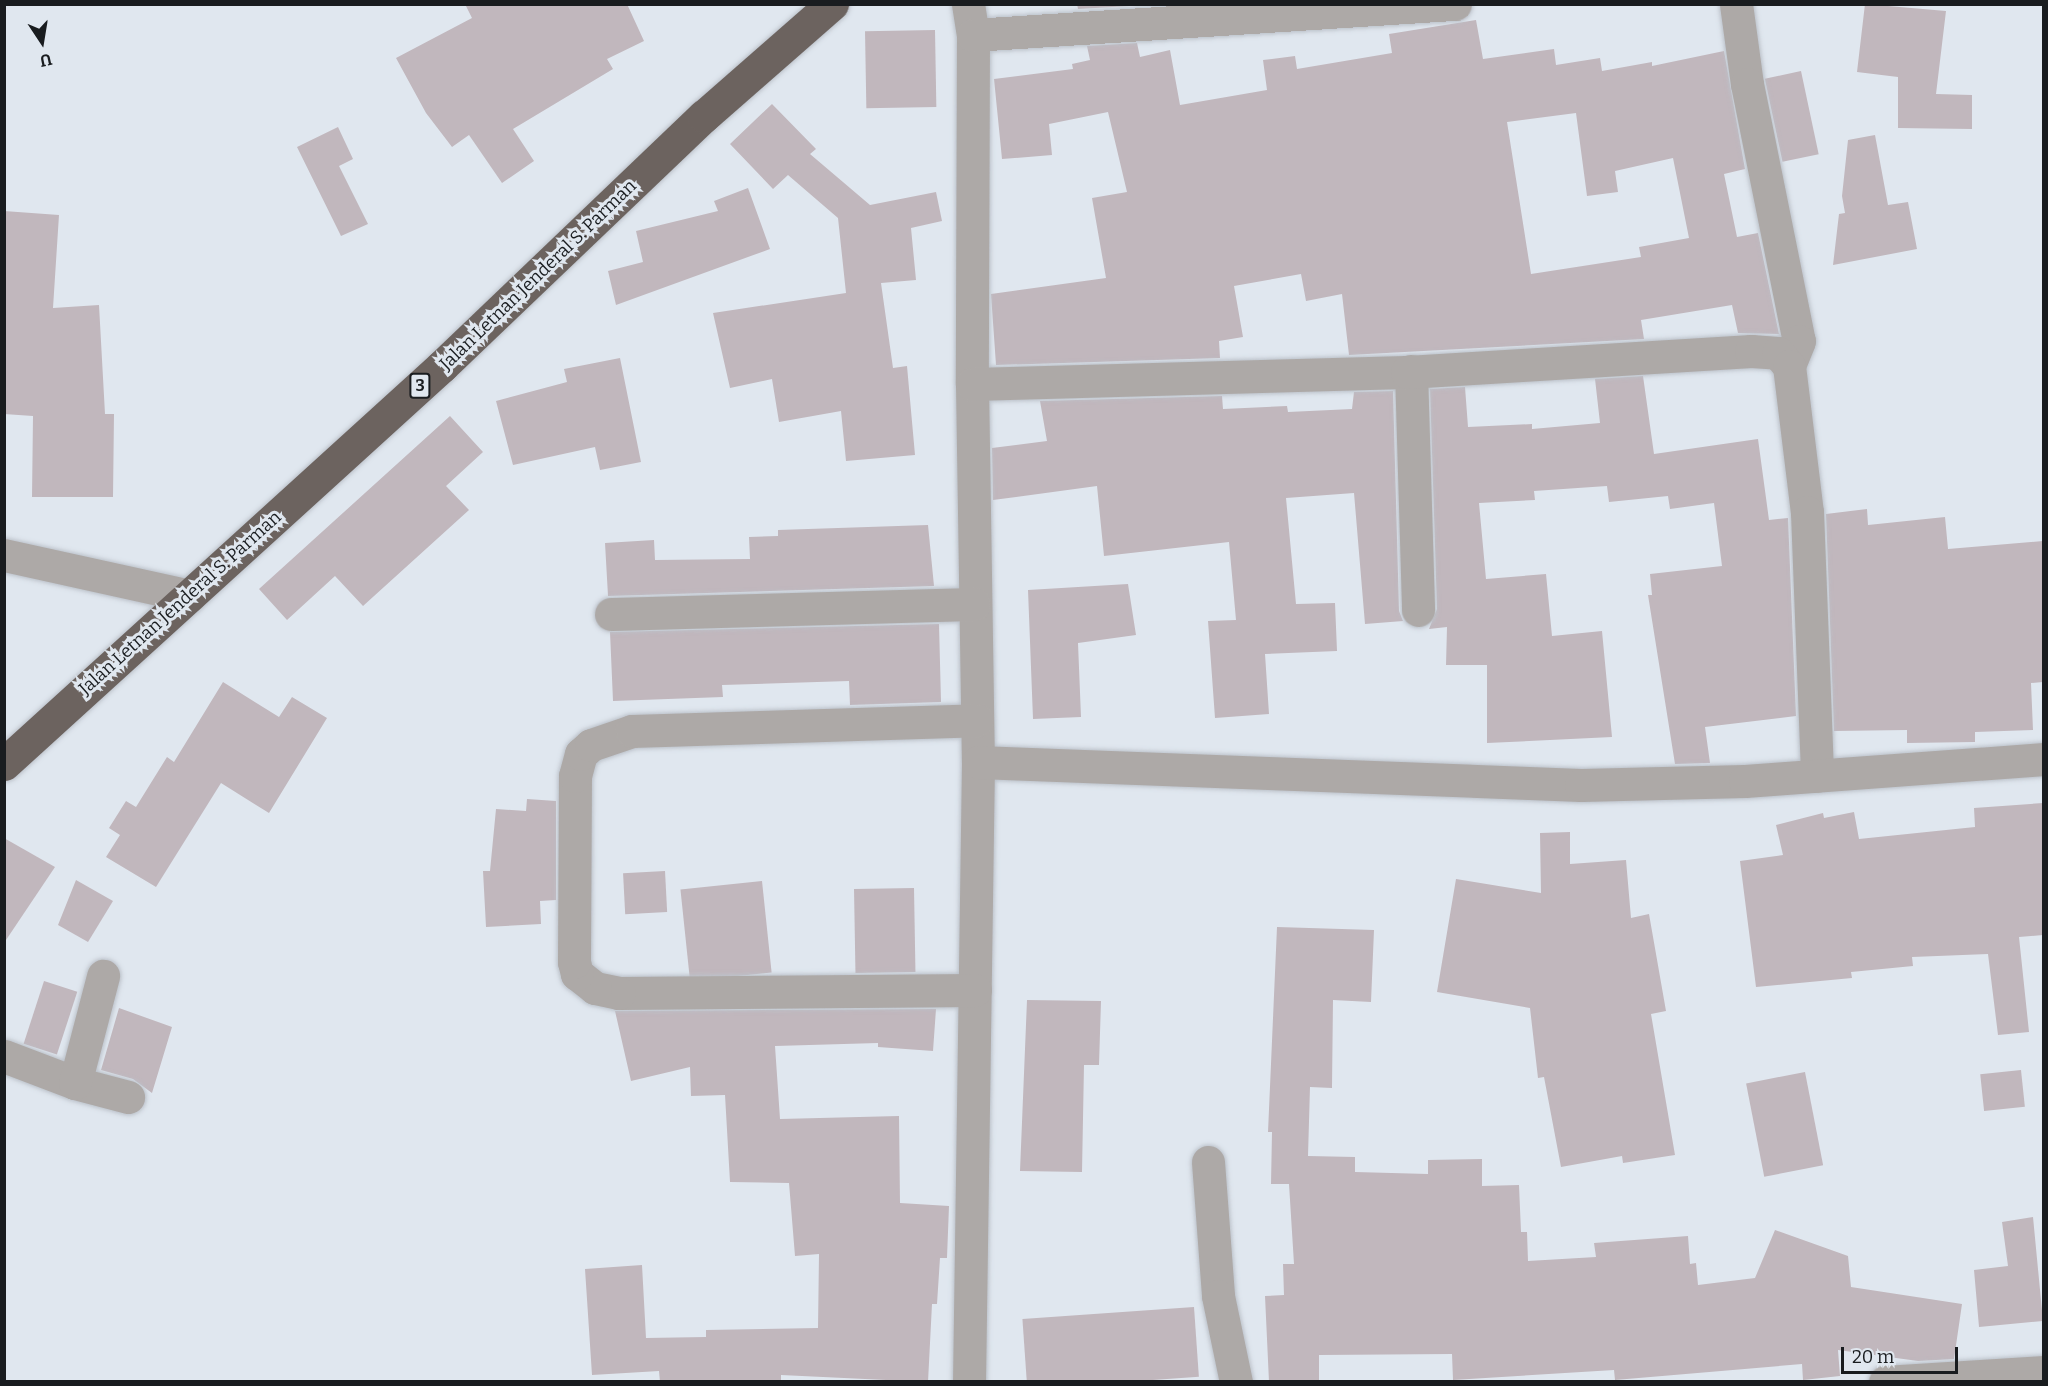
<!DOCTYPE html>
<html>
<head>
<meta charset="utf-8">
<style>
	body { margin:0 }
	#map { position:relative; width:2048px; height:1386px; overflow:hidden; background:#e0e7ef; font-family:Bitter,serif }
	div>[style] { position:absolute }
	.building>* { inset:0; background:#c1b7bd; transform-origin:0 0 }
	.roads { filter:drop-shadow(0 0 2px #bcc2ca) drop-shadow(0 0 2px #bcc2ca) }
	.minor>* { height:33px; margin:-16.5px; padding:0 16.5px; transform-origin:16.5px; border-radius:16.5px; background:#ada9a7 }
	.highway>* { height:33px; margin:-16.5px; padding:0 16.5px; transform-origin:16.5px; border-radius:16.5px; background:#6c635f }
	span { translate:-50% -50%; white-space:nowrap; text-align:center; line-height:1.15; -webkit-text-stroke:6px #e0e7ef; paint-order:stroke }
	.shield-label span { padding:2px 4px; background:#e0e7ef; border:2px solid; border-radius:4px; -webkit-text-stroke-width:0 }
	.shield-label { font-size:16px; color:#191c1f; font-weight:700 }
	.street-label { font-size:18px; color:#191c1f }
	.frame { position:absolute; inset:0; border:6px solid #191c1f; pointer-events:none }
	.north { position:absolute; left:12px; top:12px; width:60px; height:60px; -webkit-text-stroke:4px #e0e7ef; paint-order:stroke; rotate:168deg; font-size:16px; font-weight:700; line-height:24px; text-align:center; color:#191c1f }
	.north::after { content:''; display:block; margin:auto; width:21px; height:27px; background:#191c1f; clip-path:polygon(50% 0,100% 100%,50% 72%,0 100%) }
	.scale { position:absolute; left:1841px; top:1347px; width:117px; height:27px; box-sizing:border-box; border:3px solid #191c1f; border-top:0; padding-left:8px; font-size:18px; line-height:21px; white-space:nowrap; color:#191c1f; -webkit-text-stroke:4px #e0e7ef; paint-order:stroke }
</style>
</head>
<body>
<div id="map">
	<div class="building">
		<div style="clip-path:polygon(465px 4px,627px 4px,644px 41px,607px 59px,613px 69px,513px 129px,534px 161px,502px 183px,469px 135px,452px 147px,426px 113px,396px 58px,472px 18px)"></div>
		<div style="clip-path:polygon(1077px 4px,1129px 4px,1129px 6px,1078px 9px)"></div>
		<div style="clip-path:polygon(1865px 4px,1946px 11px,1936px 94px,1972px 95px,1972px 129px,1898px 128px,1898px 77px,1857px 72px)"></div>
		<div style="clip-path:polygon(evenodd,1476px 20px,1483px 59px,1554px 49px,1556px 65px,1600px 58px,1602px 71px,1652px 62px,1652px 66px,1724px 51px,1745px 169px,1724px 174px,1737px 237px,1758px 233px,1779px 334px,1738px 333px,1732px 305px,1641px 320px,1644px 339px,1349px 355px,1342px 294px,1306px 301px,1301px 274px,1234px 286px,1243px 337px,1219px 341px,1220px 358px,996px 365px,991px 294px,1106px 278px,1092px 198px,1127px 192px,1108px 112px,1049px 124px,1052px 155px,1002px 159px,994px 79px,1073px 69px,1072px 64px,1090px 60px,1087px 46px,1137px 43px,1140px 57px,1170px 50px,1180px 105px,1267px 90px,1263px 60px,1295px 56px,1297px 69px,1392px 53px,1389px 34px,1476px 20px,1576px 113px,1587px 196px,1618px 192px,1615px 171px,1673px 158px,1689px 238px,1639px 247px,1641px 257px,1531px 274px,1507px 122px,1576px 113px)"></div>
		<div style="left:935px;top:30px;width:77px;height:70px;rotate:89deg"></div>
		<div style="left:1801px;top:71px;width:85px;height:37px;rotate:78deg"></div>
		<div style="clip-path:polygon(772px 104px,816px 149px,810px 154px,870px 205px,936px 192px,942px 221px,911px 228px,916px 280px,881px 283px,893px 368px,907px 366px,915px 455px,846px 461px,841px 411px,779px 422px,772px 379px,730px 388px,713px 313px,846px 293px,838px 218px,788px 175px,773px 189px,730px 144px)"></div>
		<div style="clip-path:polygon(338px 127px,353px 159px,339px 166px,368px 224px,341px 236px,297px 147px)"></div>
		<div style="clip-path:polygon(1875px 135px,1888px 205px,1908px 202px,1917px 249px,1833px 265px,1839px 214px,1845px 213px,1842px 196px,1848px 140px)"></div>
		<div style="clip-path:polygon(748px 188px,770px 249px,616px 305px,608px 271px,643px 262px,636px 231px,718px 211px,714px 201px)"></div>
		<div style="clip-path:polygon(4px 211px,59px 215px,53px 308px,99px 305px,105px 414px,114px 414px,113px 497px,32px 497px,33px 416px,4px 414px)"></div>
		<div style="clip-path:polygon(620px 358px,641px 462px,600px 470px,595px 447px,513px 465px,496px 401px,567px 382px,564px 369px)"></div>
		<div style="clip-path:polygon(1643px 376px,1654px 454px,1758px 439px,1769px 520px,1788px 518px,1796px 716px,1705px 727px,1710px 763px,1675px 764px,1648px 595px,1652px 595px,1650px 574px,1722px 566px,1714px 503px,1670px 509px,1668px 496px,1609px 502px,1607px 486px,1534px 491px,1535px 500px,1479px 503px,1486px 579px,1546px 574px,1552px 636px,1602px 631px,1612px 737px,1487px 743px,1487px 665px,1446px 665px,1447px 627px,1429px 629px,1437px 609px,1430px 389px,1465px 387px,1468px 427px,1532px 424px,1532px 429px,1600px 423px,1595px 379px)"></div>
		<div style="clip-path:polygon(1393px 391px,1399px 611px,1403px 621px,1365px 624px,1354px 493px,1286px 498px,1296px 604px,1335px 603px,1337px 651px,1265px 654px,1269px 714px,1215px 718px,1208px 621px,1236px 620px,1229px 542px,1104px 556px,1097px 486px,993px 500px,992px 448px,1047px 441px,1040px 401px,1222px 396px,1223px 409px,1287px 406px,1288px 412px,1352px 409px,1354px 392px)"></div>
		<div style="clip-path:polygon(450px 416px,483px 452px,446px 486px,469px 510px,363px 606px,335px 576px,287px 620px,259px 589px)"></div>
		<div style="clip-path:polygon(1867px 509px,1868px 525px,1945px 517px,1948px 549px,2043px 541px,2043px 682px,2031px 683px,2033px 730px,1975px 732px,1975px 742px,1907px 743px,1907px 730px,1834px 731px,1826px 514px)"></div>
		<div style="clip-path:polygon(928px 525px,934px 586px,608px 596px,605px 543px,654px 540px,655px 560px,750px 559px,749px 537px,778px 536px,778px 530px)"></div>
		<div style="clip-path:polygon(1128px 584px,1136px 635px,1078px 643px,1081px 717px,1033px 719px,1028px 590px)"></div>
		<div style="clip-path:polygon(939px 624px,941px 702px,850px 705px,849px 681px,722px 685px,723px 697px,613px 701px,610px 632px)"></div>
		<div style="clip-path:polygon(223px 682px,279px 717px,292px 697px,327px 718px,269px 813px,221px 783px,156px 887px,106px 857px,120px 835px,109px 828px,126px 801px,136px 807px,167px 757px,174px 762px)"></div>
		<div style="clip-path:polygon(527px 799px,556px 801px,556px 900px,540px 901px,541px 924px,486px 927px,483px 871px,490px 871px,496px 809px,526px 811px)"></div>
		<div style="clip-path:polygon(2043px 803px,2043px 935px,2019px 937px,2029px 1032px,1998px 1035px,1988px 954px,1912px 957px,1913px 966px,1851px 972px,1852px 978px,1756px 987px,1740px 861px,1783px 855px,1776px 825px,1823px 813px,1824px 818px,1854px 812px,1859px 839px,1975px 827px,1974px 808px)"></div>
		<div style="clip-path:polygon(1570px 832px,1570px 864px,1626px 860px,1631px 918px,1649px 914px,1666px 1011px,1651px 1014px,1675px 1155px,1623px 1163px,1622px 1156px,1561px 1167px,1544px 1077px,1538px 1078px,1530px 1008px,1437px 992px,1456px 879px,1541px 893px,1540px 833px)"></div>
		<div style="clip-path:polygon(4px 838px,55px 867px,4px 943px)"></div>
		<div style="left:665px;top:871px;width:41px;height:42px;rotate:87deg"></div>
		<div style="clip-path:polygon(76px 880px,113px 901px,88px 942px,58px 925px)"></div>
		<div style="left:762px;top:881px;width:92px;height:82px;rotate:84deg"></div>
		<div style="left:914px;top:888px;width:84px;height:60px;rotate:89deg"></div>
		<div style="clip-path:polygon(1277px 927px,1374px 930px,1371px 1002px,1333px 1000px,1332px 1088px,1310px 1087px,1308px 1156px,1355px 1157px,1355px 1172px,1428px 1174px,1428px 1160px,1482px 1159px,1482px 1186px,1519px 1185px,1521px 1232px,1527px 1232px,1528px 1261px,1596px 1257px,1594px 1243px,1688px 1236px,1690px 1264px,1696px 1263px,1698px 1285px,1755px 1278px,1775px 1230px,1848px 1256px,1851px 1287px,1962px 1304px,1954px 1359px,1918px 1361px,1838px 1350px,1840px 1376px,1803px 1380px,1802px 1364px,1615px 1380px,1614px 1370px,1453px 1380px,1452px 1354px,1319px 1355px,1319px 1382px,1269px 1382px,1265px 1296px,1284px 1295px,1283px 1264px,1294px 1264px,1289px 1184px,1271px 1184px,1272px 1132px,1268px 1132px)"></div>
		<div style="left:44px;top:981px;width:35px;height:66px;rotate:18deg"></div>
		<div style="clip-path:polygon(1027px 1000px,1101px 1001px,1099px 1065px,1084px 1065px,1082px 1172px,1020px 1171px)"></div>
		<div style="clip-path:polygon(119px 1008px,172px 1027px,152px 1093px,133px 1079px,101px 1070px)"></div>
		<div style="clip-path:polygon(936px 1009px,933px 1051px,878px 1047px,878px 1043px,775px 1046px,780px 1119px,899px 1116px,900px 1203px,949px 1206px,947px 1258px,940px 1258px,937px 1304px,932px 1304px,928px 1382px,781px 1375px,781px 1382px,660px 1382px,659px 1371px,592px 1375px,585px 1269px,642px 1265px,646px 1338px,706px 1337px,706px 1330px,818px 1328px,819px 1254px,795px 1256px,789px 1183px,730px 1182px,725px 1095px,691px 1096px,690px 1067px,631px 1081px,615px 1011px)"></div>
		<div style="left:2021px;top:1070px;width:37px;height:41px;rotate:84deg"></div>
		<div style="left:1805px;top:1072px;width:95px;height:60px;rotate:79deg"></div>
		<div style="clip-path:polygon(2033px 1217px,2043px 1321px,1979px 1327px,1974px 1270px,2008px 1266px,2002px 1222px)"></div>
		<div style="left:1194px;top:1307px;width:70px;height:172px;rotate:86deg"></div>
	</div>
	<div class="roads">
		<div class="minor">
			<div style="left:968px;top:4px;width:31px;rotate:81deg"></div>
			<div style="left:973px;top:35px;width:349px;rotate:90.2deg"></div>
			<div style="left:972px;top:384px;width:378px;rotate:89.1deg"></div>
			<div style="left:978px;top:762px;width:620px;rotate:90.83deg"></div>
			<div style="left:1736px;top:4px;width:81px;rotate:82.2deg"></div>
			<div style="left:1747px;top:84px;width:262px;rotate:78.6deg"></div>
			<div style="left:1799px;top:341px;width:27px;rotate:112deg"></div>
			<div style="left:973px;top:35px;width:483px;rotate:-3.7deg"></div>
			<div style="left:1411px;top:371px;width:239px;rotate:88.3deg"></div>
			<div style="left:972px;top:384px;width:435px;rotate:-1.6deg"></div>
			<div style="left:1407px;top:372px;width:345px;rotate:-3.5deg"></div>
			<div style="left:1751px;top:351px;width:27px;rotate:4deg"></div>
			<div style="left:1778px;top:353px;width:17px;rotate:50deg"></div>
			<div style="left:1789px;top:366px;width:147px;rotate:83deg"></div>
			<div style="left:1807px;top:512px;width:264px;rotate:87.8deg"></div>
			<div style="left:4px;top:555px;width:190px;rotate:12.4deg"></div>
			<div style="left:611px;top:614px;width:363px;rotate:-1.6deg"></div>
			<div style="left:978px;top:762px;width:603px;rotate:2.18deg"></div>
			<div style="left:1581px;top:785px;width:164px;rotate:-1.4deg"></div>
			<div style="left:1745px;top:781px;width:300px;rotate:-4.2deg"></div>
			<div style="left:975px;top:990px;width:356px;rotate:179.5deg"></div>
			<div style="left:619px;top:993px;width:25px;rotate:-168deg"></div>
			<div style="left:595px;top:988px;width:23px;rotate:-142deg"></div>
			<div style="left:577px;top:974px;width:12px;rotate:-104deg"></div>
			<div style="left:574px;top:962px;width:186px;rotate:-89.7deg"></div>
			<div style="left:575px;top:776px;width:23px;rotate:-75deg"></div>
			<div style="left:581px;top:754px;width:13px;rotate:-42deg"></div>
			<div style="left:591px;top:745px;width:43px;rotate:-18.9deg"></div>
			<div style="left:632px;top:731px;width:345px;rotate:-1.8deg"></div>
			<div style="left:4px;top:1056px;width:76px;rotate:20.8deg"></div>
			<div style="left:75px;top:1083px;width:55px;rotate:14.8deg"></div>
			<div style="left:75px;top:1083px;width:111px;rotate:-75.3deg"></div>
			<div style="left:1208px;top:1162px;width:134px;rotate:85.7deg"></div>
			<div style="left:1218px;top:1296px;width:88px;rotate:78.2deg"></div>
			<div style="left:1885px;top:1382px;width:159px;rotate:-3.6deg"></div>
		</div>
		<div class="highway">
			<div style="left:4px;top:764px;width:592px;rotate:-42.26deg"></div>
			<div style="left:442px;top:366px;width:362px;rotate:-43.7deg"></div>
			<div style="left:704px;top:116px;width:170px;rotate:-41.2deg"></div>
		</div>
	</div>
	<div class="shield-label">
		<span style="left:420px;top:386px">3</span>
	</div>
	<div class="street-label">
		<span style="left:538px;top:275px;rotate:-44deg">Jalan Letnan Jenderal S. Parman</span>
		<span style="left:180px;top:603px;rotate:-42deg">Jalan Letnan Jenderal S. Parman</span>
	</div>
	<div class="frame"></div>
	<div class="north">U</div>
	<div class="scale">20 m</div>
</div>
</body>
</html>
